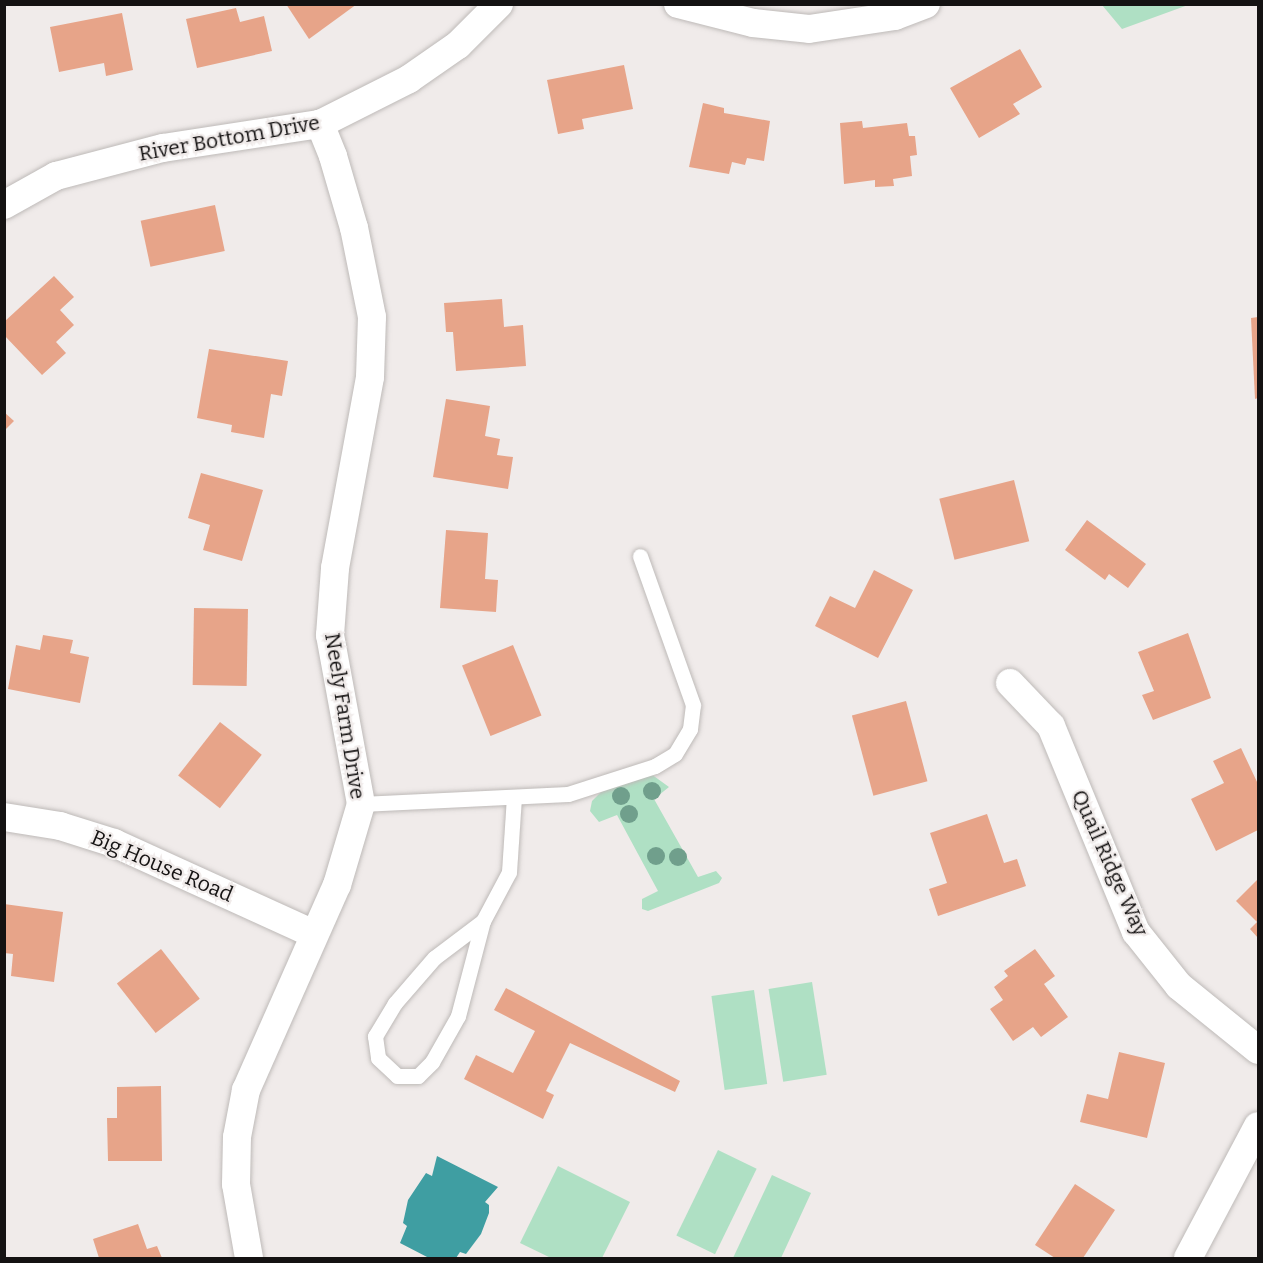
<!DOCTYPE html>
<html>
<head>
<meta charset="utf-8">
<style>
	body { margin:0 }
	#map { position:relative; width:1263px; height:1263px; overflow:hidden; background:#f0ebea; font-family:Bitter,serif }
	div>[style] { position:absolute }
	.green>* { inset:0; background:#afe0c4; transform-origin:0 0 }
	.water>* { inset:0; background:#3f9ea2 }
	.building>* { inset:0; background:#e7a489; transform-origin:0 0 }
	.roads { filter:drop-shadow(0 0 2px #bebab8) drop-shadow(0 0 2px #bebab8) }
	.lane>* { height:15px; margin:-7.5px; padding:0 7.5px; transform-origin:7.5px; border-radius:7.5px; background:#fff }
	.street>* { height:28px; margin:-14px; padding:0 14px; transform-origin:14px; border-radius:14px; background:#fff }
	.trees>* { width:18px; height:18px; margin:-9px; border-radius:50%; background:#709f8c }
	span { translate:-50% -50%; white-space:nowrap; text-align:center; line-height:1.15; -webkit-text-stroke:4.5px #f0ebea; paint-order:stroke }
	.street-label { font-size:21px; color:#141212 }
	.frame { position:absolute; inset:0; border:6px solid #141212; pointer-events:none }
</style>
</head>
<body>
<div id="map">
	<div class="green">
		<div style="clip-path:polygon(1102px 5px,1188px 5px,1122px 29px)"></div>
		<div style="clip-path:polygon(651px 774px,669px 787px,654px 799px,698px 877px,716px 871px,722px 878px,719px 883px,648px 911px,642px 909px,642px 899px,658px 891px,617px 815px,599px 822px,590px 811px,592px 801px,603px 790px)"></div>
		<div style="left:812px;top:982px;width:94px;height:44px;rotate:81deg"></div>
		<div style="left:754px;top:990px;width:95px;height:43px;rotate:82deg"></div>
		<div style="left:718px;top:1150px;width:43px;height:95px;rotate:26deg"></div>
		<div style="clip-path:polygon(558px 1166px,630px 1202px,602px 1258px,551px 1258px,520px 1243px)"></div>
		<div style="clip-path:polygon(772px 1175px,811px 1193px,781px 1258px,733px 1258px)"></div>
	</div>
	<div class="water">
		<div style="clip-path:polygon(437px 1156px,498px 1187px,485px 1202px,489px 1205px,489px 1213px,481px 1234px,466px 1254px,460px 1252px,456px 1258px,429px 1258px,400px 1243px,407px 1226px,403px 1223px,408px 1200px,426px 1173px,432px 1176px)"></div>
	</div>
	<div class="building">
		<div style="clip-path:polygon(286px 4px,357px 4px,309px 39px)"></div>
		<div style="clip-path:polygon(236px 8px,240px 22px,264px 16px,272px 51px,197px 68px,186px 19px)"></div>
		<div style="clip-path:polygon(122px 13px,133px 70px,106px 76px,104px 63px,59px 72px,50px 27px)"></div>
		<div style="clip-path:polygon(1020px 49px,1042px 87px,1013px 104px,1020px 114px,979px 138px,950px 88px)"></div>
		<div style="clip-path:polygon(624px 65px,633px 109px,582px 119px,584px 129px,558px 134px,547px 80px)"></div>
		<div style="clip-path:polygon(703px 103px,724px 108px,724px 113px,770px 121px,764px 161px,747px 158px,745px 165px,732px 162px,729px 174px,689px 167px)"></div>
		<div style="clip-path:polygon(862px 121px,863px 128px,907px 123px,909px 136px,915px 136px,917px 155px,910px 156px,912px 176px,893px 179px,894px 186px,875px 187px,875px 180px,844px 184px,840px 123px)"></div>
		<div style="left:215px;top:205px;width:47px;height:76px;rotate:78deg"></div>
		<div style="clip-path:polygon(54px 276px,74px 297px,60px 310px,74px 325px,56px 342px,66px 353px,42px 375px,4px 335px,4px 322px)"></div>
		<div style="clip-path:polygon(502px 299px,504px 327px,523px 325px,526px 366px,456px 371px,453px 332px,446px 332px,444px 303px)"></div>
		<div style="clip-path:polygon(1258px 317px,1258px 398px,1255px 399px,1251px 318px)"></div>
		<div style="clip-path:polygon(209px 349px,288px 361px,282px 396px,271px 394px,264px 438px,231px 432px,232px 425px,197px 418px)"></div>
		<div style="clip-path:polygon(446px 399px,490px 406px,485px 436px,500px 439px,497px 455px,513px 457px,508px 489px,433px 477px)"></div>
		<div style="clip-path:polygon(4px 412px,14px 421px,4px 431px)"></div>
		<div style="clip-path:polygon(201px 473px,263px 490px,242px 561px,203px 550px,210px 525px,188px 518px)"></div>
		<div style="left:1014px;top:480px;width:63px;height:77px;rotate:76deg"></div>
		<div style="clip-path:polygon(1087px 520px,1146px 564px,1128px 588px,1109px 574px,1105px 580px,1065px 550px)"></div>
		<div style="clip-path:polygon(446px 530px,488px 533px,485px 579px,498px 580px,496px 612px,440px 608px)"></div>
		<div style="clip-path:polygon(874px 570px,913px 590px,878px 658px,815px 626px,830px 596px,855px 608px)"></div>
		<div style="left:194px;top:608px;width:54px;height:77px;rotate:1deg"></div>
		<div style="clip-path:polygon(1188px 633px,1211px 698px,1153px 720px,1142px 695px,1154px 691px,1138px 652px)"></div>
		<div style="clip-path:polygon(43px 635px,73px 640px,70px 653px,89px 657px,80px 703px,8px 689px,16px 645px,40px 650px)"></div>
		<div style="left:513px;top:645px;width:76px;height:55px;rotate:68deg"></div>
		<div style="left:906px;top:701px;width:83px;height:56px;rotate:75deg"></div>
		<div style="left:220px;top:722px;width:53px;height:68px;rotate:38deg"></div>
		<div style="clip-path:polygon(1241px 748px,1258px 784px,1258px 830px,1216px 851px,1191px 799px,1224px 783px,1213px 761px)"></div>
		<div style="clip-path:polygon(987px 814px,1004px 863px,1017px 859px,1026px 886px,938px 916px,929px 889px,947px 883px,930px 833px)"></div>
		<div style="clip-path:polygon(1258px 879px,1258px 938px,1250px 929px,1257px 922px,1236px 901px)"></div>
		<div style="clip-path:polygon(4px 904px,63px 912px,54px 982px,11px 976px,13px 954px,4px 953px)"></div>
		<div style="left:161px;top:949px;width:63px;height:56px;rotate:52deg"></div>
		<div style="clip-path:polygon(1035px 949px,1055px 976px,1044px 984px,1068px 1017px,1041px 1037px,1033px 1027px,1013px 1041px,990px 1009px,1003px 1000px,994px 987px,1008px 976px,1004px 971px)"></div>
		<div style="clip-path:polygon(506px 988px,680px 1081px,675px 1092px,570px 1043px,546px 1091px,554px 1095px,543px 1119px,464px 1079px,476px 1055px,513px 1073px,535px 1031px,494px 1010px)"></div>
		<div style="clip-path:polygon(1119px 1052px,1165px 1063px,1147px 1138px,1080px 1122px,1087px 1094px,1108px 1099px)"></div>
		<div style="clip-path:polygon(161px 1086px,162px 1161px,108px 1161px,107px 1118px,117px 1118px,117px 1087px)"></div>
		<div style="clip-path:polygon(1075px 1184px,1115px 1210px,1083px 1258px,1055px 1258px,1035px 1245px)"></div>
		<div style="clip-path:polygon(138px 1224px,147px 1249px,157px 1246px,162px 1258px,99px 1258px,93px 1239px)"></div>
	</div>
	<div class="roads">
		<div class="lane">
			<div style="left:361px;top:804px;width:207px;rotate:-2.8deg"></div>
			<div style="left:568px;top:794px;width:91px;rotate:-17.8deg"></div>
			<div style="left:655px;top:766px;width:23px;rotate:-31deg"></div>
			<div style="left:675px;top:754px;width:29px;rotate:-59deg"></div>
			<div style="left:690px;top:729px;width:24px;rotate:-83deg"></div>
			<div style="left:693px;top:705px;width:158px;rotate:-109.6deg"></div>
			<div style="left:483px;top:921px;width:61px;rotate:142.9deg"></div>
			<div style="left:434px;top:958px;width:60px;rotate:130.9deg"></div>
			<div style="left:395px;top:1003px;width:39px;rotate:121deg"></div>
			<div style="left:375px;top:1036px;width:22px;rotate:82deg"></div>
			<div style="left:378px;top:1058px;width:26px;rotate:43deg"></div>
			<div style="left:397px;top:1076px;width:21px"></div>
			<div style="left:418px;top:1076px;width:20px;rotate:-45deg"></div>
			<div style="left:432px;top:1062px;width:53px;rotate:-60.5deg"></div>
			<div style="left:458px;top:1016px;width:98px;rotate:-75.3deg"></div>
			<div style="left:483px;top:921px;width:55px;rotate:-62deg"></div>
			<div style="left:509px;top:872px;width:75px;rotate:-86.2deg"></div>
		</div>
		<div class="street">
			<div style="left:678px;top:4px;width:77px;rotate:14.2deg"></div>
			<div style="left:753px;top:23px;width:56px;rotate:6.1deg"></div>
			<div style="left:809px;top:29px;width:87px;rotate:-8.6deg"></div>
			<div style="left:895px;top:16px;width:33px;rotate:-21deg"></div>
			<div style="left:4px;top:205px;width:60px;rotate:-29.1deg"></div>
			<div style="left:56px;top:176px;width:111px;rotate:-14.7deg"></div>
			<div style="left:163px;top:148px;width:159px;rotate:-8.7deg"></div>
			<div style="left:320px;top:124px;width:100px;rotate:-26.8deg"></div>
			<div style="left:409px;top:79px;width:60px;rotate:-34.8deg"></div>
			<div style="left:458px;top:45px;width:58px;rotate:-45deg"></div>
			<div style="left:1010px;top:683px;width:59px;rotate:46.4deg"></div>
			<div style="left:1051px;top:726px;width:223px;rotate:67.6deg"></div>
			<div style="left:1136px;top:932px;width:69px;rotate:51.5deg"></div>
			<div style="left:1179px;top:986px;width:102px;rotate:39deg"></div>
			<div style="left:4px;top:817px;width:57px;rotate:9.1deg"></div>
			<div style="left:60px;top:826px;width:57px;rotate:17.5deg"></div>
			<div style="left:114px;top:843px;width:220px;rotate:24.5deg"></div>
			<div style="left:249px;top:1258px;width:75px;rotate:-100deg"></div>
			<div style="left:236px;top:1184px;width:47px;rotate:-88.8deg"></div>
			<div style="left:237px;top:1137px;width:48px;rotate:-79.2deg"></div>
			<div style="left:246px;top:1090px;width:224px;rotate:-66.1deg"></div>
			<div style="left:337px;top:885px;width:84px;rotate:-73.5deg"></div>
			<div style="left:361px;top:804px;width:172px;rotate:-100.4deg"></div>
			<div style="left:330px;top:635px;width:67px;rotate:-85.7deg"></div>
			<div style="left:335px;top:568px;width:194px;rotate:-79.6deg"></div>
			<div style="left:370px;top:377px;width:60px;rotate:-88.1deg"></div>
			<div style="left:372px;top:317px;width:91px;rotate:-101.4deg"></div>
			<div style="left:354px;top:228px;width:75px;rotate:-106.3deg"></div>
			<div style="left:333px;top:156px;width:35px;rotate:-112deg"></div>
			<div style="left:1188px;top:1258px;width:149px;rotate:-62.1deg"></div>
		</div>
	</div>
	<div class="trees">
		<div style="left:652px;top:791px"></div>
		<div style="left:621px;top:796px"></div>
		<div style="left:629px;top:814px"></div>
		<div style="left:656px;top:856px"></div>
		<div style="left:678px;top:857px"></div>
	</div>
	<div class="street-label">
		<span style="left:229px;top:138px;rotate:-10deg">River Bottom Drive</span>
		<span style="left:345px;top:716px;rotate:81deg">Neely Farm Drive</span>
		<span style="left:1110px;top:863px;rotate:66deg">Quail Ridge Way</span>
		<span style="left:162px;top:866px;rotate:23deg">Big House Road</span>
	</div>
	<div class="frame"></div>
</div>
</body>
</html>
